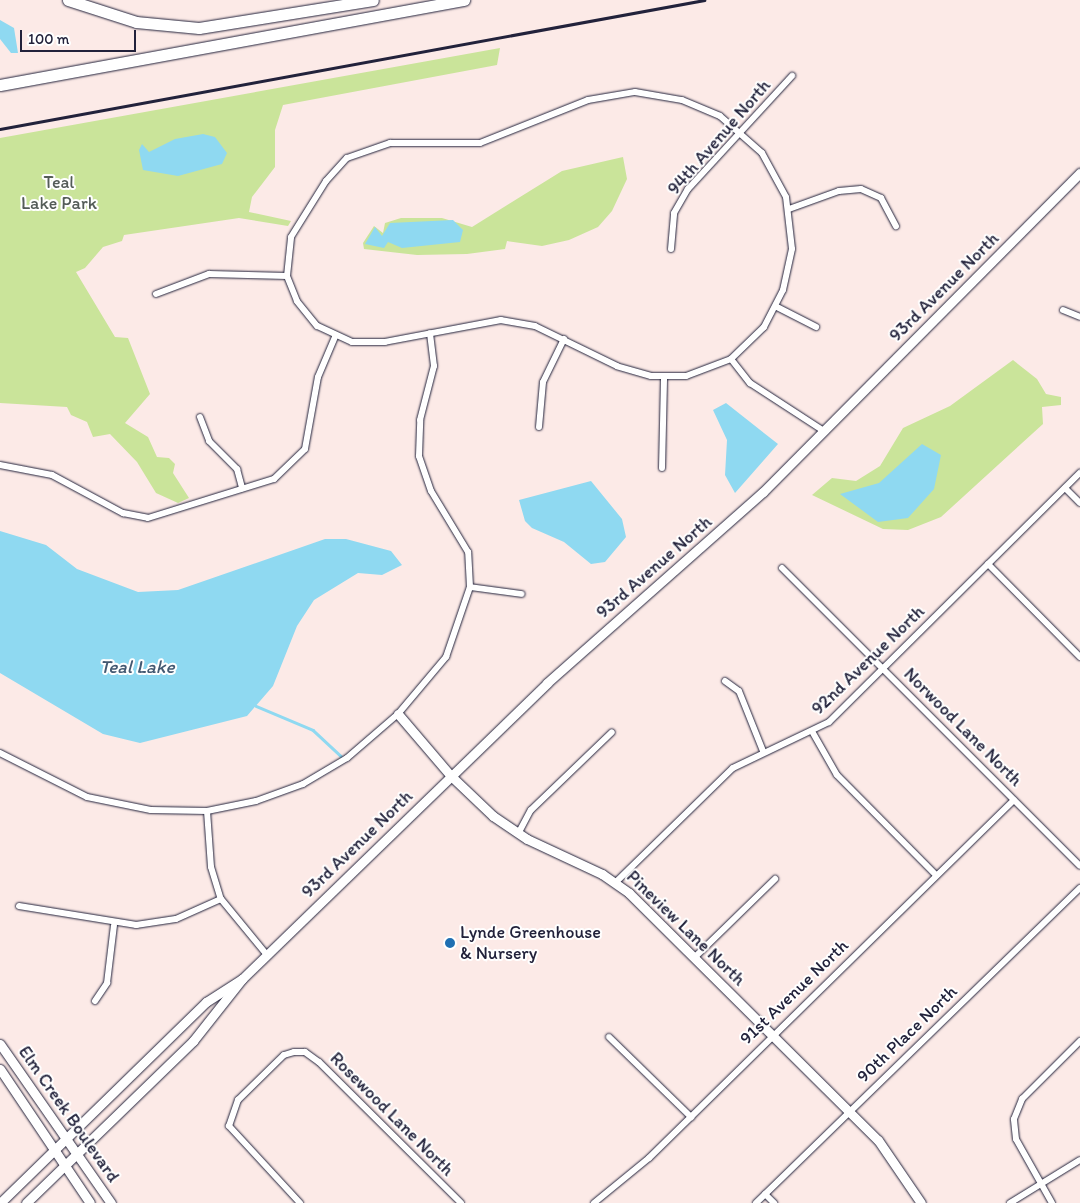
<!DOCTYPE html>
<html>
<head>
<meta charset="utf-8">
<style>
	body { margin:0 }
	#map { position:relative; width:1080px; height:1203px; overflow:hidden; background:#fceae7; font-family:Itim,sans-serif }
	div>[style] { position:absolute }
	.green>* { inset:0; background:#cae49a }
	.water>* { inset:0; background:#8fd9f1 }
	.stream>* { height:2.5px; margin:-1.25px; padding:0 1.25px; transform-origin:1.25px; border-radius:1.25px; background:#8fd9f1 }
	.roads { filter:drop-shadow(0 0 1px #22223b) drop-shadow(0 0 1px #22223b) }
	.street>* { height:6px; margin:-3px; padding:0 3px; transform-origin:3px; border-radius:3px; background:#fff }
	.secondary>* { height:9px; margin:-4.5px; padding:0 4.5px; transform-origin:4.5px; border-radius:4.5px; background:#fff }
	.highway>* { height:11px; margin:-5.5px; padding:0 5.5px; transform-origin:5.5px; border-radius:5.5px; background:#fff }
	.rail>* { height:2.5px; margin:-1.25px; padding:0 1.25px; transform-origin:1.25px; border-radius:1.25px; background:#22223b }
	.dots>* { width:14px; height:14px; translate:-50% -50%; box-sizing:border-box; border:2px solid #fff; border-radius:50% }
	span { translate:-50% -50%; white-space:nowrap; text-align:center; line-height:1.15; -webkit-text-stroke:4px #fff; paint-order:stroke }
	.street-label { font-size:18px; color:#22223b }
	.park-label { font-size:18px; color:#545c58 }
	.poi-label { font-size:18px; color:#22223b }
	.left { translate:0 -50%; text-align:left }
	.water-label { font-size:19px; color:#435972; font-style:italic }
	.scale { position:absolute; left:20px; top:30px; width:116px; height:22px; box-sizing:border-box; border:2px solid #22223b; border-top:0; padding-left:6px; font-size:15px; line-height:18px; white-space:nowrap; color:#22223b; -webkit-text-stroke:4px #fff; paint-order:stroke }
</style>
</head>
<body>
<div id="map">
	<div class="green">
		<div style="clip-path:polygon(500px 48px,497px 65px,283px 105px,275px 130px,275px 167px,252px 197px,249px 212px,291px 221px,288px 226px,239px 218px,124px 235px,122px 241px,103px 247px,85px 268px,76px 272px,115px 337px,128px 338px,150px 394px,125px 423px,148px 437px,157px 457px,169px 458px,175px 464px,173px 473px,189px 498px,178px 503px,156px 493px,137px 462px,110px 434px,93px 437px,87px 422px,71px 415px,67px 407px,0 403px,0 138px)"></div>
		<div style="clip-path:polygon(623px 157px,627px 179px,612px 211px,598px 227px,569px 240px,542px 246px,507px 241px,505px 249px,467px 254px,417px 255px,364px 249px,363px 243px,374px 226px,383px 233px,385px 223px,401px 218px,442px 218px,472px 227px,562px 171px)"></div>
		<div style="clip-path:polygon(1013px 360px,1037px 379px,1046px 394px,1061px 397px,1061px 405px,1042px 407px,1043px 424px,941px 517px,908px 530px,883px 529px,812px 495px,832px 478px,856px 481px,880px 466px,903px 428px,950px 406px)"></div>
	</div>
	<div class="water">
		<div style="clip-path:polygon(0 20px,14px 28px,18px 53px,11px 53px,0 39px)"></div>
		<div style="clip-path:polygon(203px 134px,215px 137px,227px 153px,222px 164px,178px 176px,143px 170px,139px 150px,142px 144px,149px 152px,175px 139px)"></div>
		<div style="clip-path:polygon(453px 220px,463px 230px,460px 242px,402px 248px,388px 242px,384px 248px,365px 244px,375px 227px,382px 236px,390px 223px)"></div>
		<div style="clip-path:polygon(726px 403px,778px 444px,735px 493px,725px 475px,727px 440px,713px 410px)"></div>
		<div style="clip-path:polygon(922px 444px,941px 455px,934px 489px,908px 518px,878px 522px,840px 494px,879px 483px)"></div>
		<div style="clip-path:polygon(591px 481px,622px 519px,626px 537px,605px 562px,591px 564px,564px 542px,532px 528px,525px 521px,519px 500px)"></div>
		<div style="clip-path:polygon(0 531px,46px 545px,77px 569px,138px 592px,178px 590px,325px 539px,346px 539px,391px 551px,402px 565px,382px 575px,358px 573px,314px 600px,297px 626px,273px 686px,247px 716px,140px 743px,103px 734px,0 673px)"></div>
	</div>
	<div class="stream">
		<div style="left:256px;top:706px;width:62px;rotate:22.8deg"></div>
		<div style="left:313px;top:730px;width:38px;rotate:43deg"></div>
	</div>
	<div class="roads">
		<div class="street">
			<div style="left:635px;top:92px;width:48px;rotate:9.7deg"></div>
			<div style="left:682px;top:100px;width:41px;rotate:22.8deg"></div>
			<div style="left:720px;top:116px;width:56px;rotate:41.4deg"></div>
			<div style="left:762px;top:153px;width:50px;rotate:61.4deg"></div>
			<div style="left:786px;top:197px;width:52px;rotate:83.4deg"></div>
			<div style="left:792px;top:249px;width:42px;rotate:102.4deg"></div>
			<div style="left:783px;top:290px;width:42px;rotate:117.2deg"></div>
			<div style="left:764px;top:327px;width:46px;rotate:135.9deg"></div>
			<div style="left:731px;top:359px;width:48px;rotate:159.3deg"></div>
			<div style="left:686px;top:376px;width:35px;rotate:180deg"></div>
			<div style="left:651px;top:376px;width:35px;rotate:-164deg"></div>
			<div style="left:617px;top:366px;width:91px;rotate:-154deg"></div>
			<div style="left:535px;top:326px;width:35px;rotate:-170deg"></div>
			<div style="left:501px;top:320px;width:118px;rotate:169.3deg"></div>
			<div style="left:385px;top:342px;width:33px;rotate:180deg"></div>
			<div style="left:352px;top:342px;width:38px;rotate:-155deg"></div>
			<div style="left:317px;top:326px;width:32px;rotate:-129deg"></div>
			<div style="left:297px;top:301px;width:27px;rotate:-112deg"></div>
			<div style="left:287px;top:276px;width:39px;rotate:-84deg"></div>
			<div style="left:291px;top:237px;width:66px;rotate:-58deg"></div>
			<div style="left:326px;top:181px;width:31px;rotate:-48deg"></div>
			<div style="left:347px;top:158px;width:46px;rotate:-19.2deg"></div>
			<div style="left:390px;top:143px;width:90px"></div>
			<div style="left:480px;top:143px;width:116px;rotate:-21.7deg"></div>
			<div style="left:588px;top:100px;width:48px;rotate:-9.7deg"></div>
			<div style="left:789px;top:209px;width:53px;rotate:-19.8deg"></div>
			<div style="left:839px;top:191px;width:22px;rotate:-5deg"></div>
			<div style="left:861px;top:189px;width:22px;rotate:24deg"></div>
			<div style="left:881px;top:198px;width:32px;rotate:62deg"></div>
			<div style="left:671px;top:249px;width:36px;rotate:-85deg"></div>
			<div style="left:674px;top:213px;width:28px;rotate:-60deg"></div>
			<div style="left:688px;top:189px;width:154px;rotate:-47.4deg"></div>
			<div style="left:156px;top:294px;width:57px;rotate:-20.7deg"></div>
			<div style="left:209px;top:274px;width:78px;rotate:1.5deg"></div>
			<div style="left:777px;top:307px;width:44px;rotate:27.1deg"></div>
			<div style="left:1063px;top:310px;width:18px;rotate:22deg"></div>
			<div style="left:731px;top:359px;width:31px;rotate:52deg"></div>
			<div style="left:750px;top:383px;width:88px;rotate:33deg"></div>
			<div style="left:200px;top:417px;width:26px;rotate:69deg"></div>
			<div style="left:209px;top:441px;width:40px;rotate:45deg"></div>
			<div style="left:237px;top:469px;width:20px;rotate:75deg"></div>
			<div style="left:539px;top:427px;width:45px;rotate:-84.9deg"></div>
			<div style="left:543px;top:382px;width:48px;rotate:-64deg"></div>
			<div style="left:0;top:465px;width:53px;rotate:10.9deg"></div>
			<div style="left:52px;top:475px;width:81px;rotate:28.2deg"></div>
			<div style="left:123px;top:513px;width:25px;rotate:11deg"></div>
			<div style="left:148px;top:518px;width:132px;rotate:-17.2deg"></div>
			<div style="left:274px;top:479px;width:43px;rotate:-44.1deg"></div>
			<div style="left:305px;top:449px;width:73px;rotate:-79.8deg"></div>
			<div style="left:318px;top:377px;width:43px;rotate:-67deg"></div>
			<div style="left:662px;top:468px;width:90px;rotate:-88.7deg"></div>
			<div style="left:1065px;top:488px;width:21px;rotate:45deg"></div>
			<div style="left:988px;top:564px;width:131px;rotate:45.3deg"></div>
			<div style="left:782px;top:568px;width:421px;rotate:45deg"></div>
			<div style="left:470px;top:587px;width:52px;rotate:7.7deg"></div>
			<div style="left:725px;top:681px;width:17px;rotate:36deg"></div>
			<div style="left:739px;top:691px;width:65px;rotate:68.2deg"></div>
			<div style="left:813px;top:733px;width:48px;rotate:60.3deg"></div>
			<div style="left:837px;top:775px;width:141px;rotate:45.3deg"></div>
			<div style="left:0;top:753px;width:97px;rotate:26.8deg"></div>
			<div style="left:87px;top:797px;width:65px;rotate:11.5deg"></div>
			<div style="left:151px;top:810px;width:56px;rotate:1deg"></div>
			<div style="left:207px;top:811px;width:50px;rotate:-11.5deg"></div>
			<div style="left:256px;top:801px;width:50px;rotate:-19.9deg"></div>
			<div style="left:303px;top:784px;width:51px;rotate:-30.6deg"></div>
			<div style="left:347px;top:758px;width:67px;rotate:-40.8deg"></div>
			<div style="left:398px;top:714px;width:75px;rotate:-49.9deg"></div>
			<div style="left:446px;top:657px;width:74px;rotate:-71.1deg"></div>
			<div style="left:470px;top:587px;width:35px;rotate:-93deg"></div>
			<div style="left:468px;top:552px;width:71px;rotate:-121.2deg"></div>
			<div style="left:431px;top:491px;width:37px;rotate:-109deg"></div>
			<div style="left:419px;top:456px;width:36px;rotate:-88deg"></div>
			<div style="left:420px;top:420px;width:56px;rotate:-75.5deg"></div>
			<div style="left:434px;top:366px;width:33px;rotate:-97deg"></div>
			<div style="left:207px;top:811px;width:56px;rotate:85.9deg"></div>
			<div style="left:211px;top:867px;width:34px;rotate:73deg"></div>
			<div style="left:221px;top:899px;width:72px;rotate:50.6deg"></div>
			<div style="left:518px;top:834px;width:27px;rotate:-62deg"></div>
			<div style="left:531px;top:810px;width:112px;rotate:-43.9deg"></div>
			<div style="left:616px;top:882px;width:163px;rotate:-44.3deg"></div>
			<div style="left:733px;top:768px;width:106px;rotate:-25.6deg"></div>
			<div style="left:829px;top:722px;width:354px;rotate:-44.8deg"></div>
			<div style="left:19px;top:906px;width:119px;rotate:9.2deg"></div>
			<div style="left:136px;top:925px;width:40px;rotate:-8.5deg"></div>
			<div style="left:176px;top:919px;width:49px;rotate:-24deg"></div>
			<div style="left:695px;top:957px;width:112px;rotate:-44.3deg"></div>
			<div style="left:95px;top:1001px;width:22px;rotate:-56deg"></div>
			<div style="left:107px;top:983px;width:58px;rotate:-83.1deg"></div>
			<div style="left:609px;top:1037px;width:115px;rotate:44.3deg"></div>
			<div style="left:765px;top:1194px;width:13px;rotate:45deg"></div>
			<div style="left:300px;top:1203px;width:105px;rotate:-132.7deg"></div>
			<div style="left:229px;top:1126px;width:28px;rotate:-71deg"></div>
			<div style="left:238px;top:1100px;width:64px;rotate:-44.4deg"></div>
			<div style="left:284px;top:1055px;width:10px;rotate:-17deg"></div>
			<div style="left:294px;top:1052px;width:11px"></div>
			<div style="left:305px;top:1052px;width:17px;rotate:36deg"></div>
			<div style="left:319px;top:1062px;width:200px;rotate:44.8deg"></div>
			<div style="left:594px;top:1203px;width:71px;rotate:-39.3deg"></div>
			<div style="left:649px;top:1158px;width:511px;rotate:-44.45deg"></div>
			<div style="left:756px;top:1203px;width:452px;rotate:-44.2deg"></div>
			<div style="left:1010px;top:1203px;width:82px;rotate:-31.6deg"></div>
			<div style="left:1052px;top:1203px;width:73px;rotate:-119.4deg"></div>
			<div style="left:1016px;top:1139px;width:20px;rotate:-96deg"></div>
			<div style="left:1014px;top:1119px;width:22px;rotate:-68deg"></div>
			<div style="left:1022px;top:1099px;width:82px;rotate:-45deg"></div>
		</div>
		<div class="secondary">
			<div style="left:398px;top:714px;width:82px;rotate:49.5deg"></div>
			<div style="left:451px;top:776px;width:58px;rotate:43.6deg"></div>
			<div style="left:493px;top:816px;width:41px;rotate:34.1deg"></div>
			<div style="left:527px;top:839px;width:83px;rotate:25deg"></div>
			<div style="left:602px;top:874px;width:33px;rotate:35deg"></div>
			<div style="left:629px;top:893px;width:351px;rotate:44.8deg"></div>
			<div style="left:878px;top:1140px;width:76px;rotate:55.7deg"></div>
			<div style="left:0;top:1044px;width:194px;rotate:55.1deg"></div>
			<div style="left:0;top:1069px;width:161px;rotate:56.1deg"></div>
			<div style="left:0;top:1203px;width:288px;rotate:-44.3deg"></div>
			<div style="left:206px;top:1002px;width:43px;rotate:-32.6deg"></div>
			<div style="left:26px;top:1203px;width:233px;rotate:-44.1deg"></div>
			<div style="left:193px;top:1041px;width:79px;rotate:-51.7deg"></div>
			<div style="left:242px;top:979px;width:425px;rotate:-44.1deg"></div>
			<div style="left:547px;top:683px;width:288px;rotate:-41.5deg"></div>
			<div style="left:763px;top:492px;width:450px;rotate:-45.2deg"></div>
		</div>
		<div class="highway">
			<div style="left:68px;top:0;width:71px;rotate:17.9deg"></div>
			<div style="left:136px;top:22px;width:63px;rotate:5.4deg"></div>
			<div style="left:199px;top:28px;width:176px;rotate:-9.1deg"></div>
			<div style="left:0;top:85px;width:472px;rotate:-10.4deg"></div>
		</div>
	</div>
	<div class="rail">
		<div style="left:0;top:129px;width:716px;rotate:-10.38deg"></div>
	</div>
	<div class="dots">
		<div style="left:450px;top:943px;background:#1f6fb2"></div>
	</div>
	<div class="street-label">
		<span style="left:719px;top:137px;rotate:-49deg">94th Avenue North</span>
		<span style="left:944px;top:287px;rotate:-45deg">93rd Avenue North</span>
		<span style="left:654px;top:567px;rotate:-41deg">93rd Avenue North</span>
		<span style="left:868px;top:660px;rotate:-44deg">92nd Avenue North</span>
		<span style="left:963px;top:727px;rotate:45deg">Norwood Lane North</span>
		<span style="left:357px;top:844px;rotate:-44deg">93rd Avenue North</span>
		<span style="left:686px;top:928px;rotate:44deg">Pineview Lane North</span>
		<span style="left:794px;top:992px;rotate:-44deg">91st Avenue North</span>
		<span style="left:907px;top:1034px;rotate:-44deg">90th Place North</span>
		<span style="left:69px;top:1114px;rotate:55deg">Elm Creek Boulevard</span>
		<span style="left:392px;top:1114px;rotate:45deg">Rosewood Lane North</span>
	</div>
	<div class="park-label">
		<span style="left:59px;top:193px">Teal<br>Lake Park</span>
	</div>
	<div class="poi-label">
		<span class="left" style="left:460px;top:943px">Lynde Greenhouse<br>&amp; Nursery</span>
	</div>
	<div class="water-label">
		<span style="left:137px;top:667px">Teal Lake</span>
	</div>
	<div class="scale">100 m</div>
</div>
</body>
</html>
